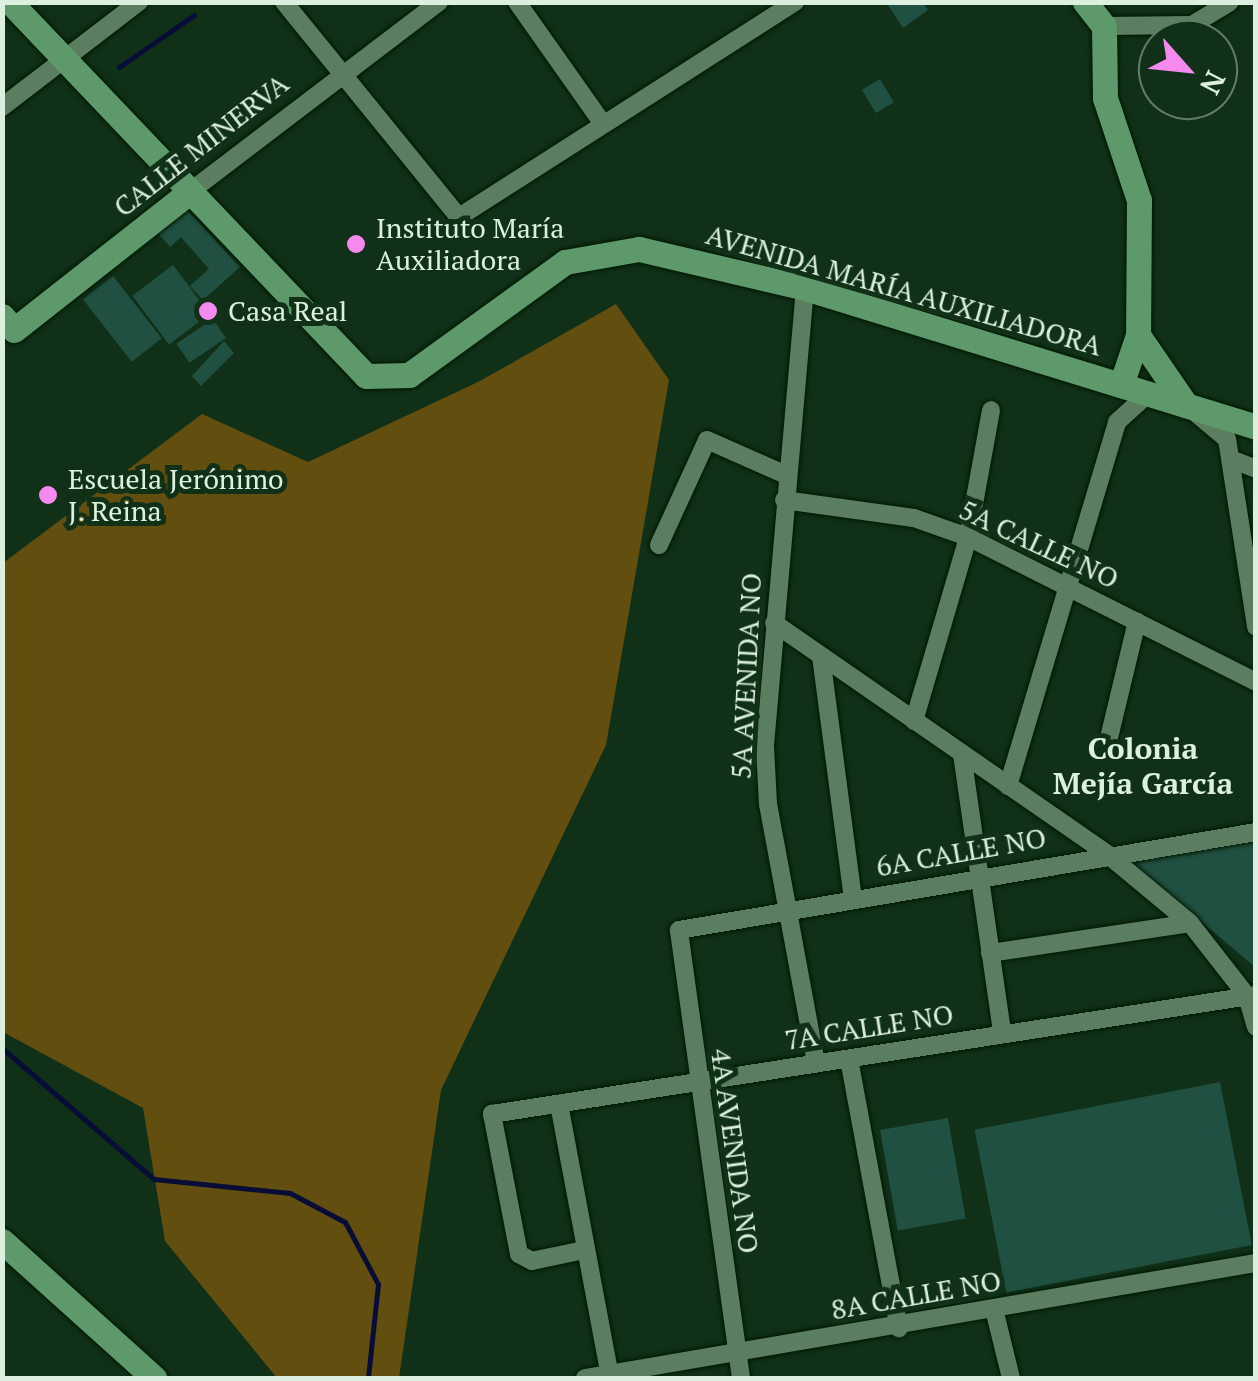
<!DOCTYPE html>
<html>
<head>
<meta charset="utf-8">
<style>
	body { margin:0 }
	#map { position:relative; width:1258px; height:1381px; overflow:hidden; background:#103118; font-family:"PT Serif",serif }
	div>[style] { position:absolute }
	.forest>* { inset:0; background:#624e0e }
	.stream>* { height:5px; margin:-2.5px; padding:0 2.5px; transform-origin:2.5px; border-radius:2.5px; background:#070d37 }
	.building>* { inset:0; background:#205041; transform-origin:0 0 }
	.roads { filter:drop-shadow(0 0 2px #001803) drop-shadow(0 0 2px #001803) }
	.street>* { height:18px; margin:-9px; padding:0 9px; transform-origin:9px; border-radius:9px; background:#5b7e61 }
	.secondary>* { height:25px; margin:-12.5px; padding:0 12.5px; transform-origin:12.5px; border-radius:12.5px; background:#5e996b }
	.dots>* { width:28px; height:28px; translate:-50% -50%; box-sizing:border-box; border:5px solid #103118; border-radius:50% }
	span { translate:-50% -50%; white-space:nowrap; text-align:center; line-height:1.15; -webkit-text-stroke:10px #103118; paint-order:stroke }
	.street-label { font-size:28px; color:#ddf0df }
	.poi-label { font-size:28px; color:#ddf0df }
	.left { translate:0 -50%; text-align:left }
	.neighbourhood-label { font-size:30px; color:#ddf0df; font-weight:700 }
	.frame { position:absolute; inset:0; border:5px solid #ddf0df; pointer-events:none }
	.north { position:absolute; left:1138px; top:20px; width:100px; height:100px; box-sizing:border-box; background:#103118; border:2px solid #627d68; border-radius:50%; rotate:117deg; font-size:28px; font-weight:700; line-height:40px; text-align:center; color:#ddf0df }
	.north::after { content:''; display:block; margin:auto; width:35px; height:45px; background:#f689ee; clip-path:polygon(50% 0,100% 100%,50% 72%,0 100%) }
</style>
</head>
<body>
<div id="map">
	<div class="forest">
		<div style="clip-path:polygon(616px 304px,669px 380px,606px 745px,441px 1090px,399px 1378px,277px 1378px,165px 1241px,143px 1108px,3px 1032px,3px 563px,202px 414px,308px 462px,480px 381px)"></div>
	</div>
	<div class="stream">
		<div style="left:119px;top:67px;width:91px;rotate:-34.7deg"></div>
		<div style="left:2px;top:1048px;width:201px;rotate:40.8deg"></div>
		<div style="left:154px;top:1179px;width:137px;rotate:5.9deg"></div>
		<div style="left:290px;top:1193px;width:62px;rotate:27.8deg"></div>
		<div style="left:345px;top:1222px;width:70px;rotate:62deg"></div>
		<div style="left:378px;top:1284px;width:95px;rotate:96.1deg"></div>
	</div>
	<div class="building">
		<div style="clip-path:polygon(886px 2px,923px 2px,928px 10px,903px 28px)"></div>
		<div style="left:880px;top:79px;width:27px;height:21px;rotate:59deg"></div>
		<div style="clip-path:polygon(186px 209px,240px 267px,203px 300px,190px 286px,209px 269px,181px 237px,170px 247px,158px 233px)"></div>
		<div style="left:173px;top:265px;width:61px;height:51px;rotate:53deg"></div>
		<div style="left:113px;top:276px;width:79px;height:38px;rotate:52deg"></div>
		<div style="left:213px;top:319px;width:23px;height:44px;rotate:56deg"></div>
		<div style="clip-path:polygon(224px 341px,234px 353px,201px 386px,192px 376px)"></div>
		<div style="clip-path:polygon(1256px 841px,1256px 968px,1129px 860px)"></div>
		<div style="left:1220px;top:1082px;width:166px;height:250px;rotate:79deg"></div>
		<div style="left:948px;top:1118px;width:102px;height:69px;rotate:80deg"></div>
	</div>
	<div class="roads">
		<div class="street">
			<div style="left:284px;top:2px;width:277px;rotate:50.9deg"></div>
			<div style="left:459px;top:217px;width:399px;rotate:-32.6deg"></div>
			<div style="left:517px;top:2px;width:149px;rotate:54.8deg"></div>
			<div style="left:1104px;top:26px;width:88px;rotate:-0.7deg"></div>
			<div style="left:1192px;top:25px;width:44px;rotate:-31.2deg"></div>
			<div style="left:2px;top:107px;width:173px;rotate:-37.5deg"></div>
			<div style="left:187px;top:194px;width:317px;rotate:-37.3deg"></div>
			<div style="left:805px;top:288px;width:461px;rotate:95deg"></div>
			<div style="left:765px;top:747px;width:57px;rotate:87deg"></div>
			<div style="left:768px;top:804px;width:264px;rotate:79.5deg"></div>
			<div style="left:1197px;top:414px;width:39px;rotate:40deg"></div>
			<div style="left:1227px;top:439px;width:190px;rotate:81.2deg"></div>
			<div style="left:1233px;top:460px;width:25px;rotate:21deg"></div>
			<div style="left:784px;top:500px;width:131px;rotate:7.9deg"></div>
			<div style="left:914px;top:518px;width:57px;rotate:19.4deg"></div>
			<div style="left:968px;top:537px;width:322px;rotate:26.7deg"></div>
			<div style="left:659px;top:545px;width:115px;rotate:-65.4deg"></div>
			<div style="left:707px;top:440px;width:86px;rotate:23.9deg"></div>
			<div style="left:774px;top:623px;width:405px;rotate:34.7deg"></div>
			<div style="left:1107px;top:854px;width:108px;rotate:39.7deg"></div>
			<div style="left:1190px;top:923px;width:93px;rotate:52deg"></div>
			<div style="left:1247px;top:996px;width:32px;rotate:74deg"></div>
			<div style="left:821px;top:656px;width:245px;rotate:82.5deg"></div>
			<div style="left:914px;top:721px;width:192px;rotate:-73.6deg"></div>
			<div style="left:968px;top:537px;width:129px;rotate:-79.7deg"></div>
			<div style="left:1108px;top:742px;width:124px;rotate:-76.5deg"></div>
			<div style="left:962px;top:754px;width:282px;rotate:81.8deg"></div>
			<div style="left:1008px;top:786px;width:380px;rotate:-73.3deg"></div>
			<div style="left:1117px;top:422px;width:42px;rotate:-42.1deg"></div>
			<div style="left:990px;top:953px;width:202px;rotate:-8.5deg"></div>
			<div style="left:849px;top:1059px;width:274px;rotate:79.5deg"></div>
			<div style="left:559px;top:1104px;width:273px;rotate:79.4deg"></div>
			<div style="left:584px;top:1250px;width:53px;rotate:168.1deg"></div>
			<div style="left:532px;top:1261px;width:15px;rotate:-152deg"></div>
			<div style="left:519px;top:1254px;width:143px;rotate:-100.9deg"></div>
			<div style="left:492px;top:1114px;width:773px;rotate:-8.85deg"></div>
			<div style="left:994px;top:1309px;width:71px;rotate:76.2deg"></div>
			<div style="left:585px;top:1378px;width:681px;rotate:-9.73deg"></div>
			<div style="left:741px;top:1378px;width:452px;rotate:-97.9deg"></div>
			<div style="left:679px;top:930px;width:585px;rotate:-9.64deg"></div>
		</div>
		<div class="secondary">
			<div style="left:10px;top:2px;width:516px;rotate:46.41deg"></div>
			<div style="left:366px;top:376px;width:43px;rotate:-1.3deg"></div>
			<div style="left:409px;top:375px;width:193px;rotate:-35.9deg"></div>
			<div style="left:565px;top:262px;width:75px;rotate:-10deg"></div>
			<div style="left:639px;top:249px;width:171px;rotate:13.2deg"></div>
			<div style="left:805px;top:288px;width:472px;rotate:17.1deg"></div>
			<div style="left:1085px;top:2px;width:31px;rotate:52deg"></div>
			<div style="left:1104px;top:26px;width:72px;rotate:89.2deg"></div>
			<div style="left:1105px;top:98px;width:108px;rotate:71.6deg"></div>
			<div style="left:1139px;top:200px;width:135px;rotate:90.4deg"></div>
			<div style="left:1138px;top:335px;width:53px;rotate:108.8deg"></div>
			<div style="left:2px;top:316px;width:18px;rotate:49deg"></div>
			<div style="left:14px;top:330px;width:220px;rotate:-38.2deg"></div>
			<div style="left:1138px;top:335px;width:85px;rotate:55.6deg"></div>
			<div style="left:2px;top:1241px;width:205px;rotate:42deg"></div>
		</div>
	</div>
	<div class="dots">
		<div style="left:356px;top:244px;background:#f689ee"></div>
		<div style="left:208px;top:311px;background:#f689ee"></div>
		<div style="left:48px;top:495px;background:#f689ee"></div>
	</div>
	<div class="street-label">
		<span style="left:201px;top:145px;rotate:-38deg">CALLE MINERVA</span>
		<span style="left:904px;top:290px;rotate:16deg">AVENIDA MARÍA AUXILIADORA</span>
		<span style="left:1039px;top:544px;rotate:25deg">5A CALLE NO</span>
		<span style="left:746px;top:676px;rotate:-87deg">5A AVENIDA NO</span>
		<span style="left:961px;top:852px;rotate:-10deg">6A CALLE NO</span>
		<span style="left:869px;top:1027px;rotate:-9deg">7A CALLE NO</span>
		<span style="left:735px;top:1151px;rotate:82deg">4A AVENIDA NO</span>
		<span style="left:916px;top:1295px;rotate:-10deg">8A CALLE NO</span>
	</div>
	<div class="poi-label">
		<span class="left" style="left:376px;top:244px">Instituto María<br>Auxiliadora</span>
		<span class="left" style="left:228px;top:311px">Casa Real</span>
		<span class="left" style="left:68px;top:495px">Escuela Jerónimo<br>J. Reina</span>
	</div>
	<div class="neighbourhood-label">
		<span style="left:1143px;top:765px">Colonia<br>Mejía García</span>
	</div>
	<div class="frame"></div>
	<div class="north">N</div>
</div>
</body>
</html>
